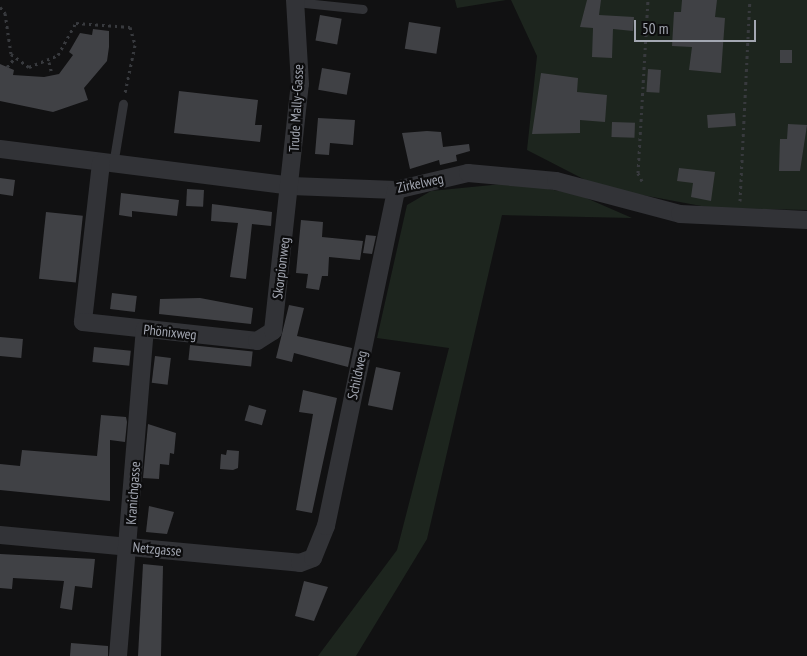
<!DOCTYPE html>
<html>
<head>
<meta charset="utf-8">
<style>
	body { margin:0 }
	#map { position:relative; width:807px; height:656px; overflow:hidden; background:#111112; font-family:"PT Sans Narrow",sans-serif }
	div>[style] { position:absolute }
	.green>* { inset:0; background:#1d251e }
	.building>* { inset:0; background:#404145; transform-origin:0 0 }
	.path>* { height:3px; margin-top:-1.5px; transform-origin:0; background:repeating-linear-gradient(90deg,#383a3e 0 2.5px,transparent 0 6.5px) }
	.service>* { height:9px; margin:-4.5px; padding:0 4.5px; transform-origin:4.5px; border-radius:4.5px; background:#323337 }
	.minor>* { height:18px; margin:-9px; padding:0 9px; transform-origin:9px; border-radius:9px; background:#323337 }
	span { translate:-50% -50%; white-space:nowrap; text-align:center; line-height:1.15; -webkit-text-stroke:4.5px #0c0c0d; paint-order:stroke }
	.street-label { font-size:14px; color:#a3a7b2 }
	.scale { position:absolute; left:634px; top:20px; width:122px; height:22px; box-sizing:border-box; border:2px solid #a3a7b2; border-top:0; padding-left:6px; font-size:15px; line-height:18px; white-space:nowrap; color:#a3a7b2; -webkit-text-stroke:4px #0c0c0d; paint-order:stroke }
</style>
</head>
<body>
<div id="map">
	<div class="green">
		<div style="clip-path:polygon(455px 0,506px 0,457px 8px)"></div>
		<div style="clip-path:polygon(511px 0,807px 0,807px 210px,712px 208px,599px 187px,527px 150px,537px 56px)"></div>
		<div style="clip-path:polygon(513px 183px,577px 194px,632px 218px,502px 215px,427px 539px,356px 656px,318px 656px,397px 550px,449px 348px,377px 338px,407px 205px,431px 191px)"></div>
	</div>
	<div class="building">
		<div style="clip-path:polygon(587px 0,601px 0,599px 15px,634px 17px,633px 31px,613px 29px,612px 58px,592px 57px,593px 28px,580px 27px)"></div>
		<div style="clip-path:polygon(682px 0,717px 0,715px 17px,725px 18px,721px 73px,689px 70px,692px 47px,672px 46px,674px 12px,681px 12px)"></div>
		<div style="left:320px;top:15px;width:22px;height:26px;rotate:10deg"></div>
		<div style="left:409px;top:22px;width:32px;height:27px;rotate:9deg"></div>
		<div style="clip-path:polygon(93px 29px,109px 31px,109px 47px,107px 61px,84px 88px,88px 100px,53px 112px,0 101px,0 64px,14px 70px,13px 75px,44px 77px,59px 74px,73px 55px,69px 52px,80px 33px,92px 35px)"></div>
		<div style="left:780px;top:50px;width:12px;height:13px"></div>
		<div style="left:322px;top:68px;width:29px;height:22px;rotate:10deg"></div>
		<div style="left:648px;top:69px;width:13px;height:23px;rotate:4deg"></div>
		<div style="clip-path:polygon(541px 73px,578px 78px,577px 92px,607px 95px,605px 122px,580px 120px,580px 133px,532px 134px)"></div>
		<div style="clip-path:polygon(179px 91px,258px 100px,255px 125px,262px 125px,260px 142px,174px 133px)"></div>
		<div style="left:735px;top:113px;width:13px;height:28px;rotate:86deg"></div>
		<div style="clip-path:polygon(318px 118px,355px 120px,353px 145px,330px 143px,329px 155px,315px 154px)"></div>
		<div style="left:612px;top:122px;width:23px;height:15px;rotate:2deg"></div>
		<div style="clip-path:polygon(788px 124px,807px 125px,800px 171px,779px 171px,780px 139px,787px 139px)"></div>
		<div style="clip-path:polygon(427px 131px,441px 132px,443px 147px,469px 144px,470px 151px,456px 155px,457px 161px,440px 165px,439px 160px,410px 169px,402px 133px)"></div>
		<div style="clip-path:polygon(679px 168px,715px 172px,711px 201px,691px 197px,693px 183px,677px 181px)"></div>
		<div style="clip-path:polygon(0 178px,15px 180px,13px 196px,0 194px)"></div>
		<div style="left:187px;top:189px;width:17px;height:17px;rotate:3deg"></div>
		<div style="clip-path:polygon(121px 193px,179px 200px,177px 216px,132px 211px,132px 217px,119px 215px)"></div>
		<div style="clip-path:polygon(212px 204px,272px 212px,271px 226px,252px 224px,246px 279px,230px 277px,238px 223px,211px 221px)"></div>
		<div style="left:46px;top:212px;width:37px;height:67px;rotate:6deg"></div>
		<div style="clip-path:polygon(301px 220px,323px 222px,322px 237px,363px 241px,360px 260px,329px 257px,328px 276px,322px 276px,319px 290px,306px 288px,308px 274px,296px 273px)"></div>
		<div style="clip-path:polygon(366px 235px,376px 236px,372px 254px,363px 253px)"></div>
		<div style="left:112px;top:293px;width:25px;height:16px;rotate:7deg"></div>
		<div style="clip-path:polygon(200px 298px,253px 308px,251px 324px,159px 314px,160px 299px)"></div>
		<div style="clip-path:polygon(289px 305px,304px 308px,297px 336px,352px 348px,348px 367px,294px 353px,292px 362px,276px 358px)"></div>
		<div style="left:0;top:337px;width:23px;height:19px;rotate:5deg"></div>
		<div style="left:190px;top:345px;width:63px;height:15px;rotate:6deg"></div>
		<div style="left:94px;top:347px;width:37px;height:15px;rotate:6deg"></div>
		<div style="left:155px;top:356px;width:16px;height:27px;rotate:7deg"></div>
		<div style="left:376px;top:367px;width:25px;height:39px;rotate:12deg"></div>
		<div style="clip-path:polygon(303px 390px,337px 398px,312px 513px,296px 510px,313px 414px,299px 412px)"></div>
		<div style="left:249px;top:405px;width:18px;height:16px;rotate:16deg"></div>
		<div style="clip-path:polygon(101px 415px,126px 417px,127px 422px,125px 442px,110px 440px,110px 501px,0 490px,0 464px,20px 466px,22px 450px,97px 456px)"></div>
		<div style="clip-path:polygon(148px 424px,176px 433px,174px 454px,170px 453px,169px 465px,160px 464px,159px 479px,143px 478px)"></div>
		<div style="clip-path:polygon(227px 450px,239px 451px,238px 468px,233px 470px,220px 469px,221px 454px,226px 455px)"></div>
		<div style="clip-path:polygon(149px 506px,174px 512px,167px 534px,146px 532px)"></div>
		<div style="clip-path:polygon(0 554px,95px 559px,92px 588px,75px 586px,72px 610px,60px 608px,64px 581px,13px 578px,12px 589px,0 588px)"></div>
		<div style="clip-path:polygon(143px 564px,163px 566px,161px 656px,138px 656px)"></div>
		<div style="clip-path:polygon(304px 581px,328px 587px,314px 621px,295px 616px)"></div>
		<div style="clip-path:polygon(71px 643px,108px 646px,108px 656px,70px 656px)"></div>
	</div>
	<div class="path">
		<div style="left:0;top:7px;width:8px;rotate:50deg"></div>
		<div style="left:5px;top:13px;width:41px;rotate:81.7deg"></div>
		<div style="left:11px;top:54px;width:22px;rotate:36deg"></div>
		<div style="left:29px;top:67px;width:31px;rotate:-22deg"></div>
		<div style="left:58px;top:55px;width:37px;rotate:-61deg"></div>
		<div style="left:76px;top:23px;width:54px;rotate:4.2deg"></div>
		<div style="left:130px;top:27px;width:19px;rotate:74deg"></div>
		<div style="left:135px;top:45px;width:49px;rotate:101.8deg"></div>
		<div style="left:49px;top:62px;width:12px;rotate:76deg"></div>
		<div style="left:7px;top:67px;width:11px;rotate:-49deg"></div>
		<div style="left:642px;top:181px;width:9px;rotate:-117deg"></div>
		<div style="left:638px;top:173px;width:173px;rotate:-86.7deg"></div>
		<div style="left:740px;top:201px;width:201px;rotate:-87.2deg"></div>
	</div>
	<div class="service">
		<div style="left:295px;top:2px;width:68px;rotate:5.9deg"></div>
		<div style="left:113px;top:165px;width:62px;rotate:-80.7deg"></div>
	</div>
	<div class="minor">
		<div style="left:0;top:149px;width:293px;rotate:7.2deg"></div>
		<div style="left:291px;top:186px;width:105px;rotate:2.2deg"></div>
		<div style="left:396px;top:190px;width:74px;rotate:-13.3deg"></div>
		<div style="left:468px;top:173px;width:88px;rotate:5.2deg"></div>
		<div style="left:556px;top:181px;width:128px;rotate:14.9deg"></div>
		<div style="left:680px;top:214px;width:127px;rotate:2.7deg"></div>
		<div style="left:101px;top:163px;width:160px;rotate:96.5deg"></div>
		<div style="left:83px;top:322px;width:175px;rotate:6.2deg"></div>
		<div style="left:257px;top:341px;width:19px;rotate:-32deg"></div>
		<div style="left:273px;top:331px;width:248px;rotate:-83.8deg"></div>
		<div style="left:300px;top:84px;width:84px;rotate:-93.4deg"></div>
		<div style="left:0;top:535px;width:301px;rotate:5.3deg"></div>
		<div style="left:300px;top:563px;width:14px;rotate:-21deg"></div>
		<div style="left:313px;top:558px;width:35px;rotate:-68deg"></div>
		<div style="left:326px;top:526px;width:343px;rotate:-78.2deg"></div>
		<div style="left:118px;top:656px;width:328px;rotate:-85.3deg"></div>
	</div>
	<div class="street-label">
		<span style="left:296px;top:108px;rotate:-87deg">Trude Mally-Gasse</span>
		<span style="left:420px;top:183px;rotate:-12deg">Zirkelweg</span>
		<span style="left:281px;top:268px;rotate:-83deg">Skorpionweg</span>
		<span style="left:170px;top:332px;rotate:6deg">Phönixweg</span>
		<span style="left:357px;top:375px;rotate:-78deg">Schildweg</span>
		<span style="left:133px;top:493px;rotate:-86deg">Kranichgasse</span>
		<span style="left:157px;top:549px;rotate:5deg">Netzgasse</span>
	</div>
	<div class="scale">50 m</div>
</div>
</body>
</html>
